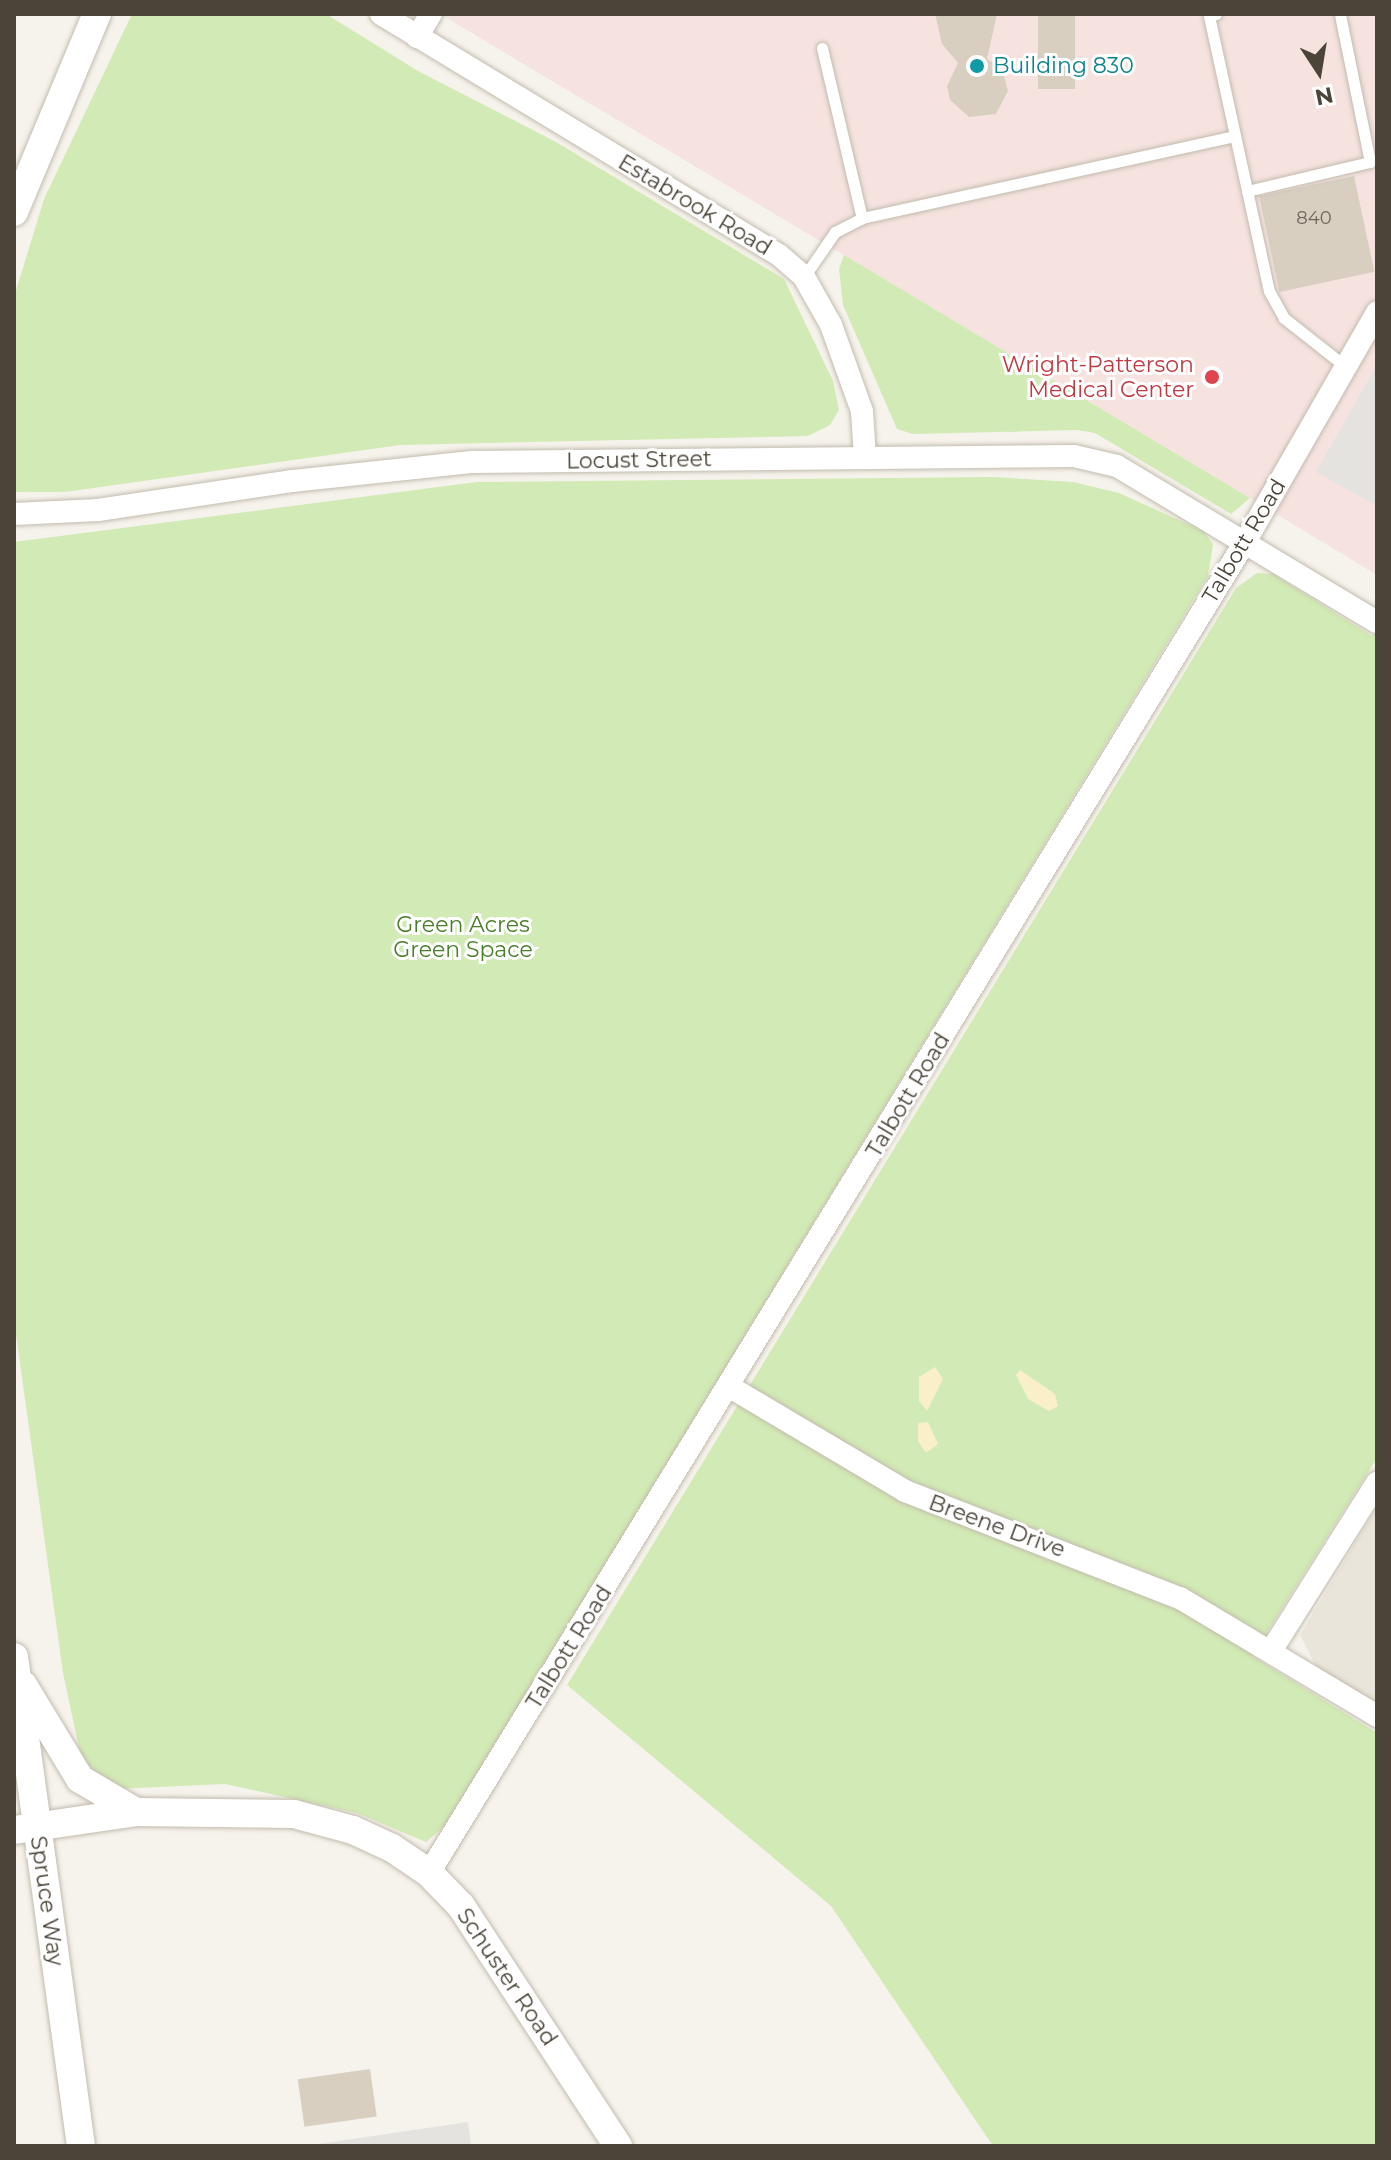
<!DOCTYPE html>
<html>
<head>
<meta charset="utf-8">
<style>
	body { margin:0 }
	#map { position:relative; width:1391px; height:2160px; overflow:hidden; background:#f6f3ec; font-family:Montserrat,sans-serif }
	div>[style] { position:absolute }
	.residential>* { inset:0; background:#eae5da }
	.medical>* { inset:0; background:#f6e3e0 }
	.green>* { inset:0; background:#d2eab5 }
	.sand>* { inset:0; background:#f9efc9 }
	.parking>* { inset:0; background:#e5e3e0 }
	.building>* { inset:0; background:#d8cfc1; transform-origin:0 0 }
	.roads { filter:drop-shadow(0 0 2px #c2bbae) drop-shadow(0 0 2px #c2bbae) }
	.service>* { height:11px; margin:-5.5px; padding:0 5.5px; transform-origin:5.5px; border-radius:5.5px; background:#fff }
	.minor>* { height:22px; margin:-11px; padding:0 11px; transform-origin:11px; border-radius:11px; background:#fff }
	.tertiary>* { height:28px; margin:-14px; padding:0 14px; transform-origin:14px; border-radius:14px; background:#fff }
	.dots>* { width:22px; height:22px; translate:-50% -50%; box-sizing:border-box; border:4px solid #fff; border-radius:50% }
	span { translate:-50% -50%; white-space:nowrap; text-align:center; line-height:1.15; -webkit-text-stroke:6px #fff; paint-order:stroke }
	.number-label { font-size:18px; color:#6e675b }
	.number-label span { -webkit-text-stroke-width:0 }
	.culture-label { font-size:22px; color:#0d838f }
	.left { translate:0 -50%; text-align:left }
	.street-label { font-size:22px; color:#4b4439 }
	.health-label { font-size:22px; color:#be3a42 }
	.right { translate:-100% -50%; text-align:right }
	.park-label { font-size:22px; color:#4a7f2a }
	.frame { position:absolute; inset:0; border:16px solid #4b4439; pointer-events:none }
	.north { position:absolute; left:1279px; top:32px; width:80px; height:80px; -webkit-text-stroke:6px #fff; paint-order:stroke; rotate:168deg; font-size:22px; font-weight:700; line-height:32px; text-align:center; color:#4b4439 }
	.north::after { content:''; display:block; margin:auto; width:28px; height:36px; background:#4b4439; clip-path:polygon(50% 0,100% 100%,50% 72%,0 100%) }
</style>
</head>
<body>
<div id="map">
	<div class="residential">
		<div style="clip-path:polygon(1377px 1507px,1377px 1704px,1317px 1668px,1300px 1635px)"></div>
	</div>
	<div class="medical">
		<div style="clip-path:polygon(440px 14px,1377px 14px,1377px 575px,1250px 498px)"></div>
	</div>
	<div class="green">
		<div style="clip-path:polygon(132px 14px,326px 14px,418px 71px,556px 142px,784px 279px,833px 381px,839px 410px,830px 425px,808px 436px,400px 445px,65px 492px,14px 492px,14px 297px,44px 199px)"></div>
		<div style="clip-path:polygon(844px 255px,1250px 498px,1231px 514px,1095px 433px,1077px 430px,913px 434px,897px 429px,843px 305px,839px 269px)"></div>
		<div style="clip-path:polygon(993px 477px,1073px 482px,1119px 493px,1203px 531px,1213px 544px,1208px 576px,447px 1824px,426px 1842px,357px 1813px,225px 1784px,113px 1789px,82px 1762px,63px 1673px,14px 1320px,14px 542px,477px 482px)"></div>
		<div style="clip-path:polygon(1257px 573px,1273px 574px,1372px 636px,1377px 629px,1377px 1458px,1252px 1656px,1377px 1733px,1377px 2146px,993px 2146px,831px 1906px,567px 1685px,1236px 588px)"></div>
	</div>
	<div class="sand">
		<div style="clip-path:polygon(935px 1367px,943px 1379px,927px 1411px,919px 1401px,919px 1377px)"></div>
		<div style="clip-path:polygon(1020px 1370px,1055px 1394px,1058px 1406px,1049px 1411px,1028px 1399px,1016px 1375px)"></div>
		<div style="clip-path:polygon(928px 1422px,938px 1444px,926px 1453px,918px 1441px,918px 1423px)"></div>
	</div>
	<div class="parking">
		<div style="clip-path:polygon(1377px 365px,1377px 506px,1316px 472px)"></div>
		<div style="clip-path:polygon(468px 2122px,471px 2146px,305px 2146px)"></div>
	</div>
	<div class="building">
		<div style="clip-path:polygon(935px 14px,997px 14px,987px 59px,1002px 68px,1008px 91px,996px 114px,969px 117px,950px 100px,947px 86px,958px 63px,942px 44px)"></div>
		<div style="left:1038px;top:14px;width:37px;height:75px"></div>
		<div style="left:1354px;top:176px;width:98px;height:97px;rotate:78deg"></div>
		<div style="left:370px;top:2069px;width:48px;height:73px;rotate:82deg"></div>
	</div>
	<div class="roads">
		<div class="service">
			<div style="left:1216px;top:14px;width:7px;rotate:164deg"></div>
			<div style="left:1209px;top:16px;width:281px;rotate:77.7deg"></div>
			<div style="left:1269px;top:291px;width:31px;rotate:61deg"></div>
			<div style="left:1284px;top:318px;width:79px;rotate:38.3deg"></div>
			<div style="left:822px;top:48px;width:175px;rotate:76.8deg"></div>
			<div style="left:862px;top:218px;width:382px;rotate:-12.4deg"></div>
			<div style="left:1247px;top:191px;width:126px;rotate:-13.3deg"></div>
			<div style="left:1370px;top:162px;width:151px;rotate:-101.5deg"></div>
			<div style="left:804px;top:277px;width:55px;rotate:-55.4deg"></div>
			<div style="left:835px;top:232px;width:30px;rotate:-27deg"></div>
		</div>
		<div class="minor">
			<div style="left:381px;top:14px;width:465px;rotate:31.2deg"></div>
			<div style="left:779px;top:255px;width:33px;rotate:41deg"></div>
			<div style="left:804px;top:277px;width:55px;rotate:60.6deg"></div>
			<div style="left:831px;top:325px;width:91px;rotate:70.2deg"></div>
			<div style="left:862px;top:411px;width:47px;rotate:86.3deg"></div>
			<div style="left:417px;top:37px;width:27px;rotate:-59deg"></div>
			<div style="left:14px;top:514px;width:84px;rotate:-2.7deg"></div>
			<div style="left:98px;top:510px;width:197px;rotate:-8.5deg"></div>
			<div style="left:293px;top:481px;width:180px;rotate:-6.1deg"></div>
			<div style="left:472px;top:462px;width:602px;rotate:-0.57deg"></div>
			<div style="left:1074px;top:456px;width:44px;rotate:13.1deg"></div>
			<div style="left:1117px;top:466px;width:303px;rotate:31deg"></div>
			<div style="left:730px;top:1387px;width:204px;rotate:30.7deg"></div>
			<div style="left:905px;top:1491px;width:295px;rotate:21.3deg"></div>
			<div style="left:1180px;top:1598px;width:230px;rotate:30.9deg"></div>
			<div style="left:1271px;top:1651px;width:199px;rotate:-57.8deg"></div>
			<div style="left:429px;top:1873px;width:1561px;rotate:-58.49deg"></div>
			<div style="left:1245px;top:542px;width:265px;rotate:-60.1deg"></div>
		</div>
		<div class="tertiary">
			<div style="left:14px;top:212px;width:215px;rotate:-67.3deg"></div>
			<div style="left:14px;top:1657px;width:494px;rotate:82.2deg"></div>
			<div style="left:23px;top:1685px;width:110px;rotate:58.8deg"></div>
			<div style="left:80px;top:1779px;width:65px;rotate:30.5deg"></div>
			<div style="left:14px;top:1830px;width:123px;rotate:-8.4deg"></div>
			<div style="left:136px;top:1812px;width:158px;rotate:0.7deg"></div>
			<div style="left:294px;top:1814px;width:61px;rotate:15.2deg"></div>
			<div style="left:353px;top:1830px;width:43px;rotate:24.8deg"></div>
			<div style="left:392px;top:1848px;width:45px;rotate:34deg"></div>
			<div style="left:429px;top:1873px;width:46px;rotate:45.9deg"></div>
			<div style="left:461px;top:1906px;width:287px;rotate:56.8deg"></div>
		</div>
	</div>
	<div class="dots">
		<div style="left:977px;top:66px;background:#0f9aa8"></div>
		<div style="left:1212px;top:377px;background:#e0444e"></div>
	</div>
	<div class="number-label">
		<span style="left:1314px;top:218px">840</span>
	</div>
	<div class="culture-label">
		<span class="left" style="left:993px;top:66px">Building 830</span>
	</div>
	<div class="street-label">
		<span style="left:695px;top:205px;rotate:31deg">Estabrook Road</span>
		<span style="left:639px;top:460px;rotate:-1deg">Locust Street</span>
		<span style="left:1244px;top:541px;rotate:-59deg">Talbott Road</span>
		<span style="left:908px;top:1095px;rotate:-59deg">Talbott Road</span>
		<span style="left:997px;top:1526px;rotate:20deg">Breene Drive</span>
		<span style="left:569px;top:1647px;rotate:-58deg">Talbott Road</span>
		<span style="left:47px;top:1901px;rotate:82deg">Spruce Way</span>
		<span style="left:507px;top:1977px;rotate:56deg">Schuster Road</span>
	</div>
	<div class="health-label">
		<span class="right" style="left:1194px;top:377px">Wright-Patterson<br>Medical Center</span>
	</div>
	<div class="park-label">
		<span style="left:463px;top:937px">Green Acres<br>Green Space</span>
	</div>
	<div class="frame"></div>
	<div class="north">N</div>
</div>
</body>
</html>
